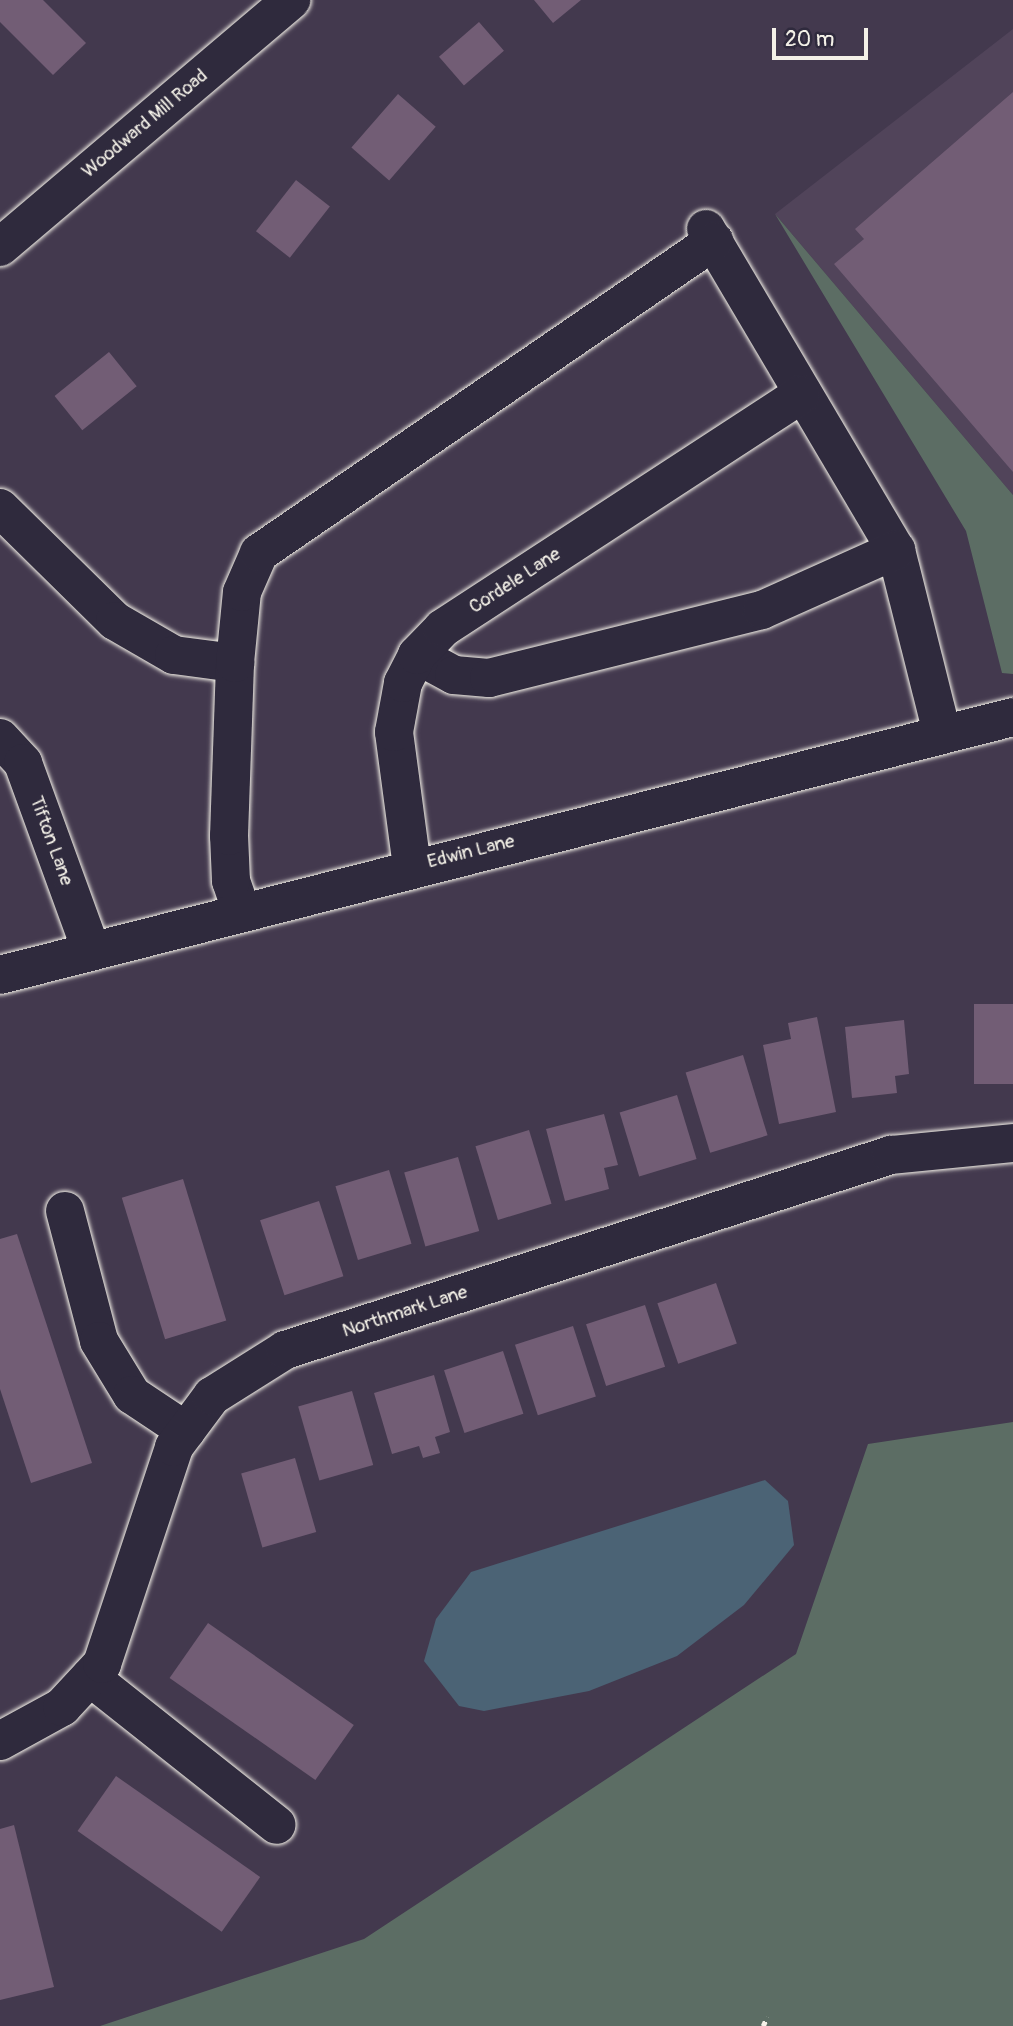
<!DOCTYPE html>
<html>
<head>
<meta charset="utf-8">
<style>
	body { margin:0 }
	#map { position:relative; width:1013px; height:2026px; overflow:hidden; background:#43394e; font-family:Pangolin,sans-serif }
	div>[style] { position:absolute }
	.built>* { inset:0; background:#51445a }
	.green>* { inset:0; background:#5c6d64 }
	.water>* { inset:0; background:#4b6375 }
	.building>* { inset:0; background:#725d75; transform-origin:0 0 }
	.path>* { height:4.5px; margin-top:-2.25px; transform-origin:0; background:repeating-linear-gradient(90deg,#f4f1e8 0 5px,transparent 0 10px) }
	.roads { filter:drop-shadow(0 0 2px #f4f1e8) drop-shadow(0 0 2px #f4f1e8) }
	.minor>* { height:38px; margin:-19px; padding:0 19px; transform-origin:19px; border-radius:19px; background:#2f2a3d }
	span { translate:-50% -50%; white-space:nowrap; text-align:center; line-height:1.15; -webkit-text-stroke:6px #2f2a3d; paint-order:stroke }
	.street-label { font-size:19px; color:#f4f1e8 }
	.scale { position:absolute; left:772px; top:28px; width:96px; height:32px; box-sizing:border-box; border:4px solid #f4f1e8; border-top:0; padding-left:9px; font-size:21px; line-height:24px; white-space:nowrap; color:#f4f1e8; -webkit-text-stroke:5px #2f2a3d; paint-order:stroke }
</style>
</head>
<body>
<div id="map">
	<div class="built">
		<div style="clip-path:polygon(1013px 29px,1013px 495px,775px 214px)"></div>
	</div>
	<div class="green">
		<div style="clip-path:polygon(775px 214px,1013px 495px,1013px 674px,1002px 673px,966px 531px)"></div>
		<div style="clip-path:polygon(1013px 1422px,1013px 2026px,100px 2026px,364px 1939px,796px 1654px,868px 1444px)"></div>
	</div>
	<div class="water">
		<div style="clip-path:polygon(765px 1480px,788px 1501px,794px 1545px,744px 1605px,677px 1656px,589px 1691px,484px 1711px,459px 1706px,424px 1661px,436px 1619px,471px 1572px)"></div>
	</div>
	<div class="building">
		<div style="clip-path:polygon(0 0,43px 0,86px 43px,53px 75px,0 22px)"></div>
		<div style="clip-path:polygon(534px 0,581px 0,553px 23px)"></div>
		<div style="left:479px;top:22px;width:38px;height:53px;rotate:49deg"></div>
		<div style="clip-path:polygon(1013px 92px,1013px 472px,834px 264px,864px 239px,855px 229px)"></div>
		<div style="left:398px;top:94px;width:50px;height:71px;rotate:41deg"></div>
		<div style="left:296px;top:180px;width:43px;height:65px;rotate:38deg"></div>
		<div style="left:109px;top:352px;width:44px;height:70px;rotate:51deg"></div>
		<div style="left:1013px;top:1004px;width:80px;height:39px;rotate:90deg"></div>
		<div style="clip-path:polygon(817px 1017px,836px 1112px,779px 1124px,763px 1045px,791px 1039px,788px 1023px)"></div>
		<div style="clip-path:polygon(904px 1020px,909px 1074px,895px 1076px,897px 1093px,852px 1098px,845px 1027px)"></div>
		<div style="left:743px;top:1055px;width:84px;height:60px;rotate:73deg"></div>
		<div style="left:677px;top:1095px;width:67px;height:60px;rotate:73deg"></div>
		<div style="clip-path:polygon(604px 1114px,618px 1165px,604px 1168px,609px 1189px,565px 1201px,546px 1129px)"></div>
		<div style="left:529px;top:1130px;width:77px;height:56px;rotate:73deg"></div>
		<div style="left:458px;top:1157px;width:77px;height:56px;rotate:74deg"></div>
		<div style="left:389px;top:1170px;width:77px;height:56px;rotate:73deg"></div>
		<div style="left:183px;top:1179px;width:148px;height:64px;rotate:73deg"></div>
		<div style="left:319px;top:1201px;width:79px;height:62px;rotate:72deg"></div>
		<div style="clip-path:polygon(17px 1234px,92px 1463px,31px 1483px,0 1389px,0 1239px)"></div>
		<div style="left:716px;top:1283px;width:64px;height:62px;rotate:71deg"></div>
		<div style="left:645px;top:1305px;width:65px;height:62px;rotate:72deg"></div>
		<div style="left:573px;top:1326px;width:74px;height:61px;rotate:72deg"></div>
		<div style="left:503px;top:1351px;width:66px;height:62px;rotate:72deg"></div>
		<div style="clip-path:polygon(434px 1375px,450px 1432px,435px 1437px,440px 1453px,423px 1458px,419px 1446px,392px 1454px,374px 1393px)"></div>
		<div style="left:352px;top:1391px;width:77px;height:56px;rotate:74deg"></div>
		<div style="left:295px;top:1458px;width:77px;height:56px;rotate:74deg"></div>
		<div style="left:208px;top:1623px;width:178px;height:67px;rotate:35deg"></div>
		<div style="left:116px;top:1776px;width:176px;height:67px;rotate:35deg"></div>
		<div style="clip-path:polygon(14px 1825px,54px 1987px,0 2000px,0 1829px)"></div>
	</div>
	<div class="path">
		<div style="left:763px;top:2026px;width:10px;rotate:-66deg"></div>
	</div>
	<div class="roads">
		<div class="minor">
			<div style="left:706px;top:229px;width:373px;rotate:59.4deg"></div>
			<div style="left:896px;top:550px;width:189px;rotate:75.9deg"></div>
			<div style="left:0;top:247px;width:382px;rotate:-40.3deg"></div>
			<div style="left:0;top:508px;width:161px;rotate:44.5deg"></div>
			<div style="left:115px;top:621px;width:68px;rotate:30deg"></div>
			<div style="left:174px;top:655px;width:62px;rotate:7.5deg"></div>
			<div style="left:417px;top:655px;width:42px;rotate:28.4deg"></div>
			<div style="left:454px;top:675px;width:35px;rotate:5deg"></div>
			<div style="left:489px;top:678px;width:281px;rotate:-14deg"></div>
			<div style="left:762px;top:610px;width:147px;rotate:-24.1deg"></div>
			<div style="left:0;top:738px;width:34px;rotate:47deg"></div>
			<div style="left:23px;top:763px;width:199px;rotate:70deg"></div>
			<div style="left:412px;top:867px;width:136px;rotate:-97.6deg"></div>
			<div style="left:394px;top:732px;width:50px;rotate:-79.6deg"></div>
			<div style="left:403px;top:683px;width:31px;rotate:-63deg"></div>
			<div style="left:417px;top:655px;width:37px;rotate:-46deg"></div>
			<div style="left:443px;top:628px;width:427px;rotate:-33.1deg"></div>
			<div style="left:241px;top:910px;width:31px;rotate:-109deg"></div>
			<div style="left:231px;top:881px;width:45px;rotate:-92.5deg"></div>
			<div style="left:229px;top:836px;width:173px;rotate:-88deg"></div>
			<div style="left:235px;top:663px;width:71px;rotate:-84.4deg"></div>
			<div style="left:242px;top:592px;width:43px;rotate:-66.4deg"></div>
			<div style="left:259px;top:553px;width:552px;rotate:-34.44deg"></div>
			<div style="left:0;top:975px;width:1045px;rotate:-14.29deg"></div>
			<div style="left:65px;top:1211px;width:134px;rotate:75.3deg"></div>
			<div style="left:99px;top:1341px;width:63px;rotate:58.6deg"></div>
			<div style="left:132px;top:1395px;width:65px;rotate:33.7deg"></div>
			<div style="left:90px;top:1677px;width:238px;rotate:38.4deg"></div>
			<div style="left:0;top:1741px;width:71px;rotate:-28.7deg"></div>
			<div style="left:62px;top:1707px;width:59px;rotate:-47.1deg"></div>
			<div style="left:102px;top:1664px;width:229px;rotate:-71.6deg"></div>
			<div style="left:174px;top:1447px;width:64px;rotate:-53.3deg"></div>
			<div style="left:212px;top:1396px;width:86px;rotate:-32.2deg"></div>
			<div style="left:285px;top:1350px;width:637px;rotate:-17.84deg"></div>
			<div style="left:891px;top:1155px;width:123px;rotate:-5.6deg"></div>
		</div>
	</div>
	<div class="street-label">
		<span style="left:145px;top:124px;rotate:-40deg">Woodward Mill Road</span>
		<span style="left:515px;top:581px;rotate:-33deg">Cordele Lane</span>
		<span style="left:51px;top:841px;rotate:70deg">Tifton Lane</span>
		<span style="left:471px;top:852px;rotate:-14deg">Edwin Lane</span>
		<span style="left:405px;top:1312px;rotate:-18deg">Northmark Lane</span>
	</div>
	<div class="scale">20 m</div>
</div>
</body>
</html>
